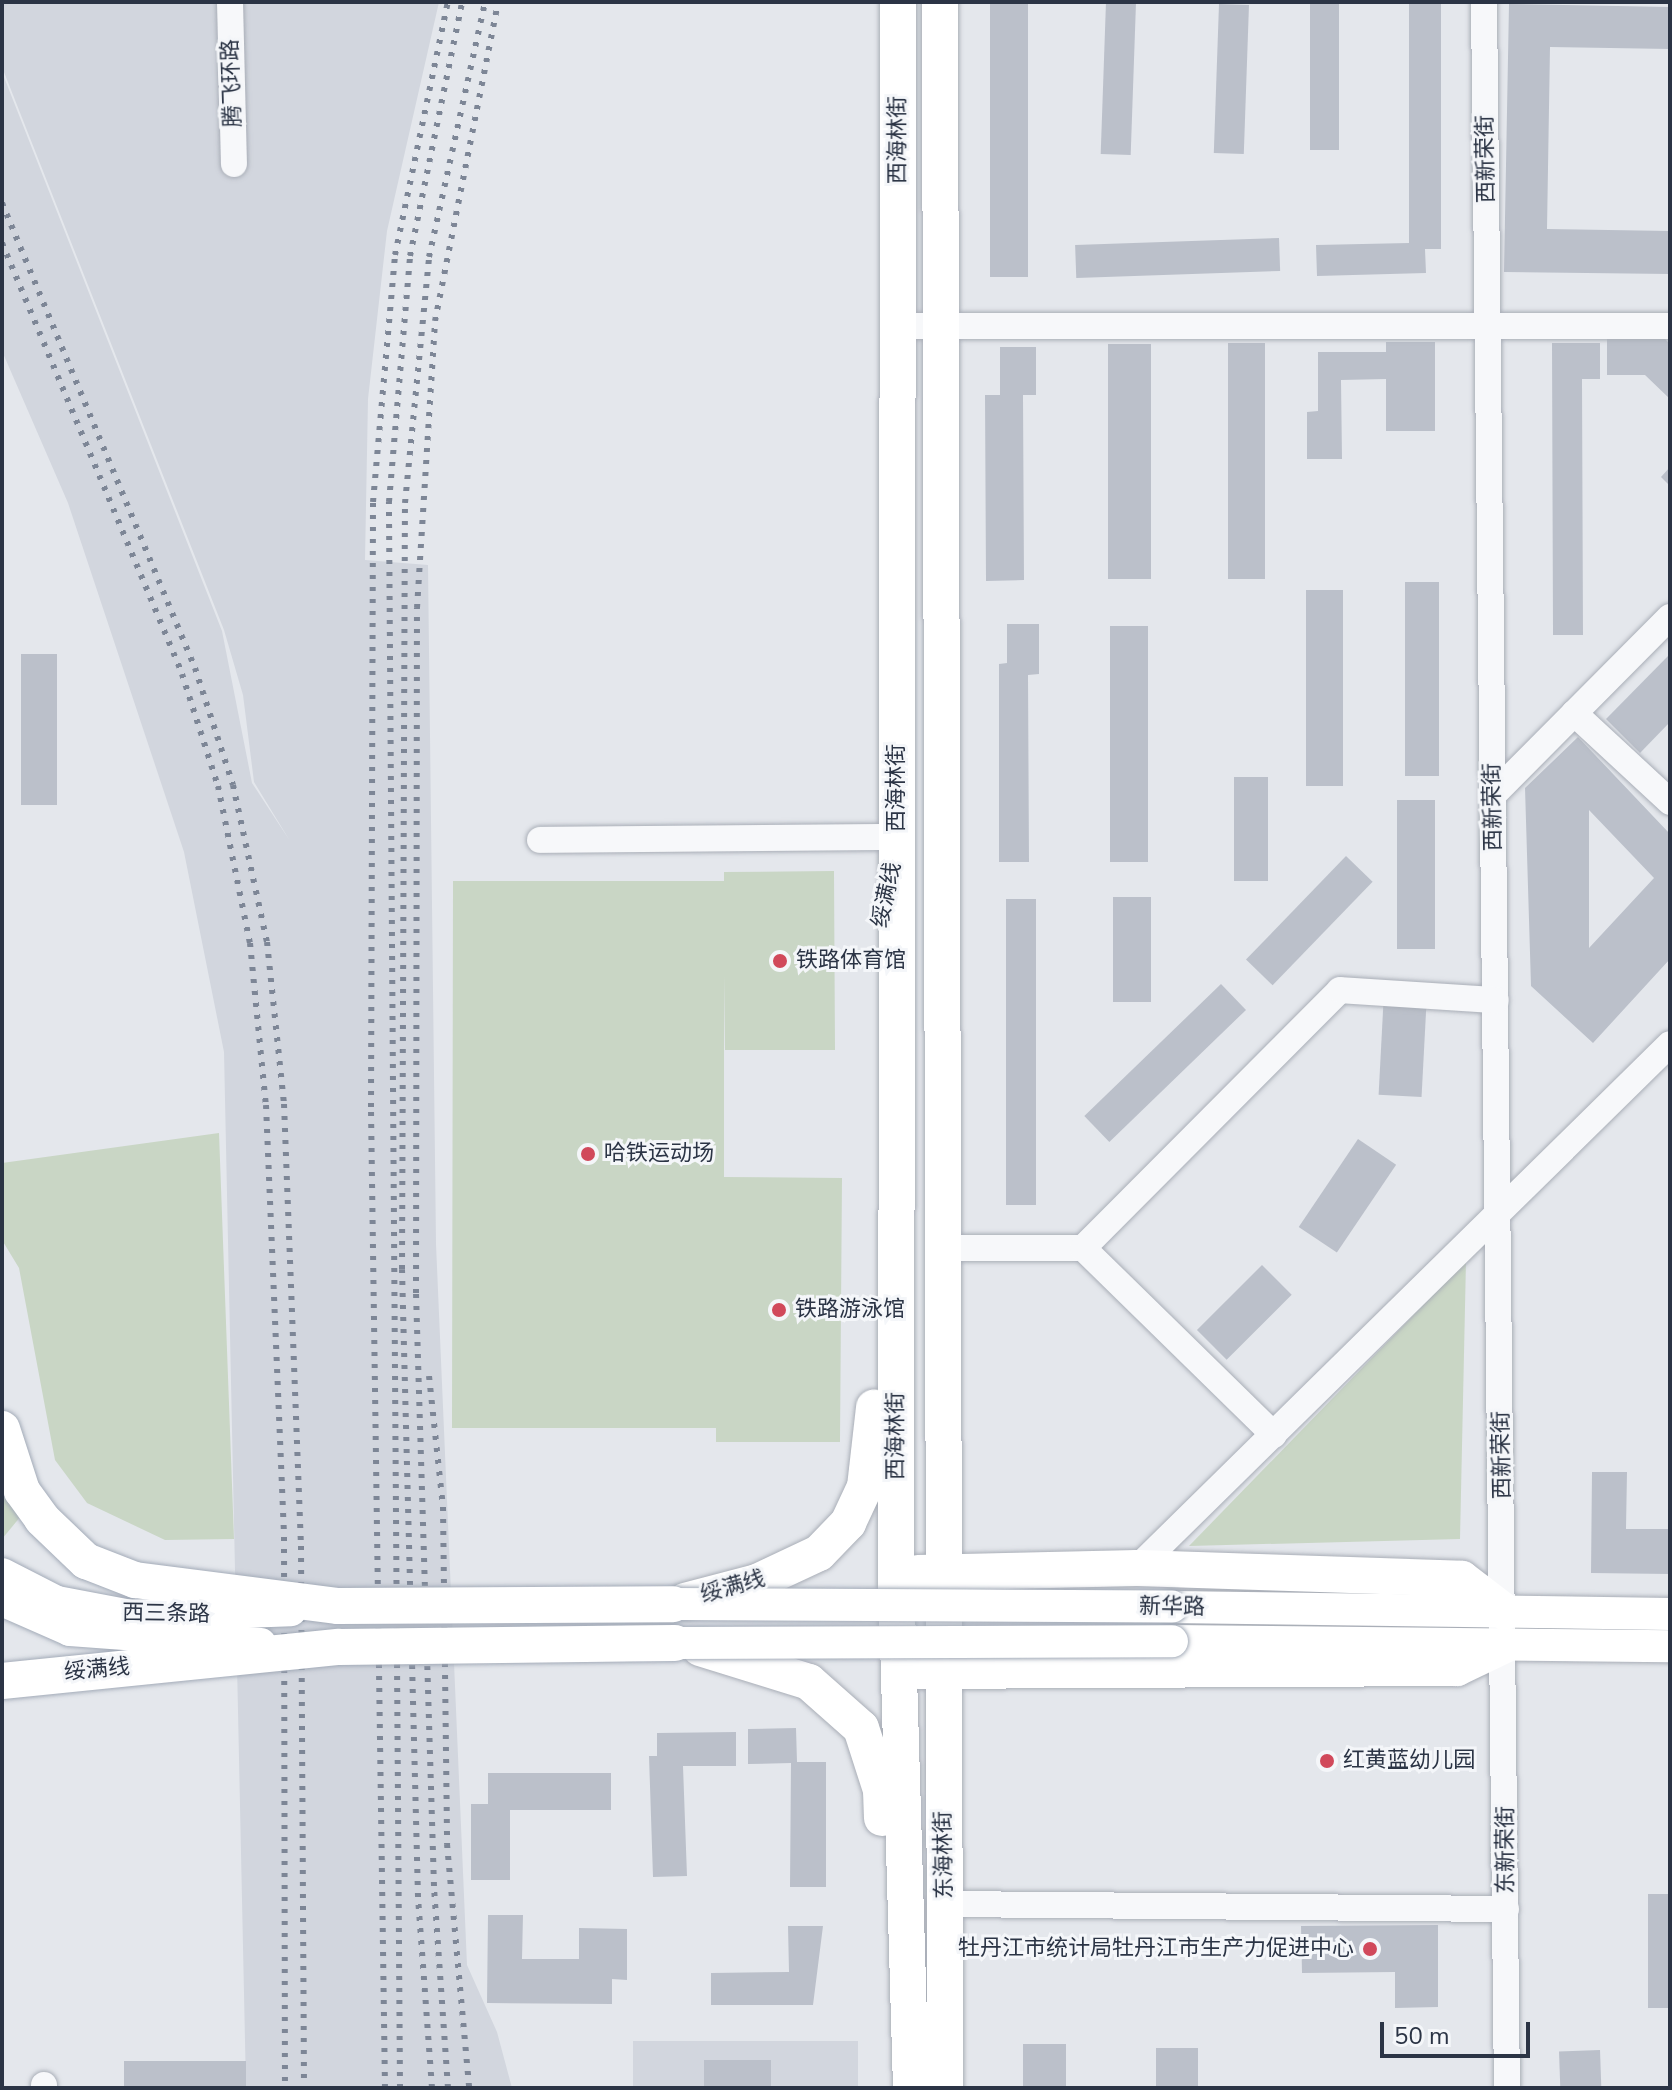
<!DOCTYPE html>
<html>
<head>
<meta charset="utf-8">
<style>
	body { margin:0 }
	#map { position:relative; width:1672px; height:2090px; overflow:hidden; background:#e4e7ec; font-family:"Nunito Sans","Noto Sans SC",sans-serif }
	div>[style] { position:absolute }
	.built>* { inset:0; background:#d2d6de; transform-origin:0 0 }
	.green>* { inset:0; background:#c9d6c5 }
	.building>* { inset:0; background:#bbc0ca; transform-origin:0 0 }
	.roads { filter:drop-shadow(0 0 2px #a9aeb7) drop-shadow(0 0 2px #a9aeb7) }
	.minor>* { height:26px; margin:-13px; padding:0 13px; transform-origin:13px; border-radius:13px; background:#f7f8fa }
	.major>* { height:32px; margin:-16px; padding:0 16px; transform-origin:16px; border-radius:16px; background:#fff }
	.highway>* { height:36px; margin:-18px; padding:0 18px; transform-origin:18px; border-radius:18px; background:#fff }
	.rail>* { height:6px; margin-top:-3px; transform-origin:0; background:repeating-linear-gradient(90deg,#7d8696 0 4px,transparent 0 12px) }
	.bridges { filter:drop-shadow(0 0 2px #a3abb8) drop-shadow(0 0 2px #a3abb8) }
	.major-bridge>* { height:32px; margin:-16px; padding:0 16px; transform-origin:16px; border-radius:16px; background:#fff }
	.highway-bridge>* { height:36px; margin:-18px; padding:0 18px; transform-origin:18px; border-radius:18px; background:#fff }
	.dots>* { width:22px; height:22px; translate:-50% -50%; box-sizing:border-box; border:4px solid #f4f6f9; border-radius:50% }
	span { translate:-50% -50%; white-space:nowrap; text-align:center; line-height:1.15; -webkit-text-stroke:6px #f4f6f9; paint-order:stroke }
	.street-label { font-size:22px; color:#2b3445 }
	.poi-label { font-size:22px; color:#2b3445 }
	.left { translate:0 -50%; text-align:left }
	.right { translate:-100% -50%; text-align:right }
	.frame { position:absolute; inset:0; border:4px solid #2b3445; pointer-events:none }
	.scale { position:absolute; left:1380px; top:2022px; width:150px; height:36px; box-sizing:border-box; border:4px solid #2b3445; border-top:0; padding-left:10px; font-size:24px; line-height:28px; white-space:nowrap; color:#2b3445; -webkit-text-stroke:6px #f4f6f9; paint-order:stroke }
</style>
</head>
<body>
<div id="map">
	<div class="built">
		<div style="clip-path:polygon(2px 2px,439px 2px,387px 231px,368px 399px,365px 560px,428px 565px,436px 1244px,467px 1965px,497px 2032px,512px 2088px,246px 2088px,224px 1052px,184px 852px,68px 503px,2px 351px,2px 72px,222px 631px,252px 783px,290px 841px,254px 782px,243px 695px,224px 630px,2px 67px)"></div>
		<div style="left:858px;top:2041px;width:47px;height:225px;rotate:90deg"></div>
	</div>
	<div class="green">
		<div style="clip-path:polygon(834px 871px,835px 1050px,725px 1050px,724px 975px,724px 1177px,842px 1178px,840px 1442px,716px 1442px,716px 1428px,452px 1428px,453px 881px,724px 881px,724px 872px)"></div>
		<div style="clip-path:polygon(219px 1133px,234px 1539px,165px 1540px,87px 1503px,55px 1460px,19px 1268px,2px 1240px,2px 1163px)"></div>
		<div style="clip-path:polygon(1466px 1261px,1460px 1539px,1189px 1546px)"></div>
		<div style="clip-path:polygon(2px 1495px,21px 1516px,2px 1539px)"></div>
	</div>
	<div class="building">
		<div style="left:1106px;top:2px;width:30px;height:152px;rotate:2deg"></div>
		<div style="left:1310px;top:2px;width:29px;height:148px"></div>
		<div style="clip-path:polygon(1409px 2px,1441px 2px,1441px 249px,1425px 249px,1426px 273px,1317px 276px,1316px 245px,1409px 243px)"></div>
		<div style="left:990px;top:3px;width:38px;height:274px"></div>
		<div style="left:1219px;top:4px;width:30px;height:149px;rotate:2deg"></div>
		<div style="clip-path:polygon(1509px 4px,1670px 7px,1670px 49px,1550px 47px,1547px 229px,1670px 231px,1670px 274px,1504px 272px)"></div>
		<div style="left:1279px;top:238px;width:33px;height:204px;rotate:88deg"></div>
		<div style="clip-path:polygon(1607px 336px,1662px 336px,1670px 344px,1670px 399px,1645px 375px,1607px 375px)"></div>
		<div style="clip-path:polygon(1386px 342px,1435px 342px,1435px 431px,1386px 431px,1386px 379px,1341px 380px,1342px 459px,1307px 459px,1307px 412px,1318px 411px,1318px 352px,1386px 352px)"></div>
		<div style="left:1228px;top:343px;width:37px;height:236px"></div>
		<div style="clip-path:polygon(1552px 343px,1600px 343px,1600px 379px,1582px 379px,1583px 635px,1553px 635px)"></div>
		<div style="left:1151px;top:344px;width:235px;height:43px;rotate:90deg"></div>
		<div style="clip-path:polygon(1000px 347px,1036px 347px,1036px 395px,1023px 395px,1024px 580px,986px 581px,985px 395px,1000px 395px)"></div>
		<div style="clip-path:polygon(1670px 467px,1670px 486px,1661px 477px)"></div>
		<div style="left:1405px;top:582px;width:34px;height:194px"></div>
		<div style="left:1306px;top:590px;width:37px;height:196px"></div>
		<div style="clip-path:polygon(1007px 624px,1039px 624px,1039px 674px,1028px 675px,1029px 862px,999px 862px,999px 664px,1007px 663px)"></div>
		<div style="left:1110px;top:626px;width:38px;height:236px"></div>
		<div style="left:57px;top:654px;width:151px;height:36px;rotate:90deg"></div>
		<div style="clip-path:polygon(1670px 654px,1670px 722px,1640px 753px,1606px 719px)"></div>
		<div style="clip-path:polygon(evenodd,1578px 737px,1670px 834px,1670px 959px,1593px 1043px,1531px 986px,1525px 788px,1578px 737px,1589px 810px,1654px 878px,1589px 948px,1589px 810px)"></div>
		<div style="left:1234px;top:777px;width:34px;height:104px"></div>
		<div style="left:1435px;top:800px;width:149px;height:38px;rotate:90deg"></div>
		<div style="left:1346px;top:856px;width:37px;height:144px;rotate:44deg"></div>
		<div style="left:1113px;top:897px;width:38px;height:105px"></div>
		<div style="left:1006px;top:899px;width:30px;height:306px"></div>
		<div style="left:1221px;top:984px;width:36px;height:190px;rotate:46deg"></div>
		<div style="left:1384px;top:992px;width:43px;height:103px;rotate:3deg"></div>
		<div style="left:1358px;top:1139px;width:46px;height:106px;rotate:34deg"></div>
		<div style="left:1262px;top:1265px;width:42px;height:92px;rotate:45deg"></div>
		<div style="clip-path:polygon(1592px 1472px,1627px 1472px,1626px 1529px,1670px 1529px,1670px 1574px,1591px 1573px)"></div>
		<div style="clip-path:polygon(796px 1728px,797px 1762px,826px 1762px,826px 1887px,790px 1887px,791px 1763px,748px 1764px,748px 1729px)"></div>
		<div style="clip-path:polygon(736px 1732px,736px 1766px,683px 1766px,687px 1876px,653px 1877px,649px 1756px,657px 1756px,657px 1733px)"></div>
		<div style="clip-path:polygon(488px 1773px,611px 1773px,611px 1810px,510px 1810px,510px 1880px,471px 1880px,471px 1804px,488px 1804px)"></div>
		<div style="left:1648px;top:1894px;width:22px;height:114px"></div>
		<div style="clip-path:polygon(488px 1915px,523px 1915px,522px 1959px,579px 1959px,579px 1928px,627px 1929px,627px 1980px,612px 1979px,612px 2004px,487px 2003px)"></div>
		<div style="clip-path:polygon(1438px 1925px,1438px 2007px,1395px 2008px,1395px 1972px,1302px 1973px,1301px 1926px)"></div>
		<div style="clip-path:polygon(788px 1926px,823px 1926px,813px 2005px,711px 2005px,711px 1973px,789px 1972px)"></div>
		<div style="left:1023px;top:2044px;width:43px;height:44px"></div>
		<div style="left:1156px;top:2048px;width:42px;height:40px"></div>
		<div style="left:1600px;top:2050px;width:38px;height:41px;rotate:88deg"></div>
		<div style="left:704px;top:2060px;width:67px;height:28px"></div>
		<div style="left:124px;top:2061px;width:122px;height:27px"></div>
	</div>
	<div class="roads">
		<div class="minor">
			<div style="left:230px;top:2px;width:162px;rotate:88.6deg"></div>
			<div style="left:1484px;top:2px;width:2086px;rotate:89.37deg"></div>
			<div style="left:899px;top:326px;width:771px"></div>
			<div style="left:1574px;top:713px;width:131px;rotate:42.8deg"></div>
			<div style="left:1493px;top:795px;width:251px;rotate:-45.2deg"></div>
			<div style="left:540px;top:840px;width:357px;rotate:-0.5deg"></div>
			<div style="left:943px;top:1248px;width:140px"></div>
			<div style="left:1083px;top:1248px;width:267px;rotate:44.4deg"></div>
			<div style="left:1083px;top:1248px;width:364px;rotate:-45.1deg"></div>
			<div style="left:1340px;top:990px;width:156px;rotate:3.7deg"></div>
			<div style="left:1137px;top:1568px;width:747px;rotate:-44.51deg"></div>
			<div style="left:944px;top:1904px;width:562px;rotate:0.51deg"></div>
			<div style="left:44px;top:2085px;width:3px;rotate:90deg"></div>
		</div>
		<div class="major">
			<div style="left:1172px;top:1607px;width:498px;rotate:0.8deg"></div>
			<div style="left:1172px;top:1641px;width:498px;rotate:0.6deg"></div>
		</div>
		<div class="highway">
			<div style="left:898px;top:2px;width:1571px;rotate:90.07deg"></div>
			<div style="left:896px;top:1573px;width:515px;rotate:88.33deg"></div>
			<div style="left:940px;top:2px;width:2086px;rotate:89.86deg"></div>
			<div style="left:918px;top:1573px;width:219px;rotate:-1.3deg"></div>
			<div style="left:1137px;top:1568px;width:325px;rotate:1.9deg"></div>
			<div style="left:1462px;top:1579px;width:54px;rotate:37.5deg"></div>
			<div style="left:685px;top:1601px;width:74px;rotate:-14.8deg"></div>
			<div style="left:757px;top:1582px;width:68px;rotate:-25.1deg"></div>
			<div style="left:819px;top:1553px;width:42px;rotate:-46deg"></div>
			<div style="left:848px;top:1523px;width:40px;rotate:-65deg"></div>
			<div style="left:865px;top:1487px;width:80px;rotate:-83.5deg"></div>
			<div style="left:700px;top:1648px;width:114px;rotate:17.3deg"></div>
			<div style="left:809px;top:1682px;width:69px;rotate:41.5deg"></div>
			<div style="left:861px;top:1728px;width:65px;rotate:72.1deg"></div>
			<div style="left:881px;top:1790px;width:28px;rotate:88deg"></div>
			<div style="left:918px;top:1671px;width:539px;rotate:-0.32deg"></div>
			<div style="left:1457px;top:1668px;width:53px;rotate:-25.6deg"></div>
		</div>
	</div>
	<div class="rail">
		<div style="left:2px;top:203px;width:503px;rotate:67.46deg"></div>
		<div style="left:195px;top:668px;width:123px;rotate:72deg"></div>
		<div style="left:233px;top:785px;width:161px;rotate:77.8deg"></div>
		<div style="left:267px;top:942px;width:163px;rotate:84deg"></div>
		<div style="left:284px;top:1104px;width:442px;rotate:87.8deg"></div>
		<div style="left:301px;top:1546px;width:542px;rotate:89.68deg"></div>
		<div style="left:2px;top:243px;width:467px;rotate:67.3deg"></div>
		<div style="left:182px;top:674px;width:118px;rotate:72.2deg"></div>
		<div style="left:218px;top:786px;width:160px;rotate:78.5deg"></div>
		<div style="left:250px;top:943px;width:163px;rotate:84.4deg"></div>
		<div style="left:266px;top:1105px;width:432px;rotate:87.6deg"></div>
		<div style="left:284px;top:1537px;width:551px;rotate:89.9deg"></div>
		<div style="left:429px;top:1376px;width:132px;rotate:83.9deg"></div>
		<div style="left:443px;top:1507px;width:337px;rotate:89.3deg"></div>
		<div style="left:447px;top:1844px;width:245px;rotate:84.8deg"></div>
		<div style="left:385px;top:2088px;width:981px;rotate:-90.82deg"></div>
		<div style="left:371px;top:1107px;width:605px;rotate:-89.81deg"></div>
		<div style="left:373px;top:502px;width:248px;rotate:-84.9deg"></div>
		<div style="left:395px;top:255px;width:258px;rotate:-78.2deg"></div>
		<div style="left:400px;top:2088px;width:1586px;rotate:-90.4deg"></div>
		<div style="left:389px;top:502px;width:247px;rotate:-85.1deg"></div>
		<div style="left:410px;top:256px;width:259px;rotate:-78.4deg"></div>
		<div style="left:432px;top:2088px;width:192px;rotate:-94.2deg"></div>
		<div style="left:418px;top:1897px;width:628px;rotate:-91.46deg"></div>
		<div style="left:402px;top:1269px;width:766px;rotate:-89.78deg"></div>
		<div style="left:405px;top:503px;width:247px;rotate:-84.4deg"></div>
		<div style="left:429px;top:257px;width:261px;rotate:-77.6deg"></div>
		<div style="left:448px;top:2088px;width:202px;rotate:-94deg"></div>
		<div style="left:434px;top:1886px;width:593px;rotate:-91.74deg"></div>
		<div style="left:416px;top:1293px;width:685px;rotate:-89.92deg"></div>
		<div style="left:417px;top:608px;width:288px;rotate:-86.4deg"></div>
		<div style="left:435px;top:321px;width:325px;rotate:-78.8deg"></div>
	</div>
	<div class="bridges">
		<div class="major-bridge">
			<div style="left:2px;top:1574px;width:62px;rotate:27deg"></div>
			<div style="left:57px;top:1602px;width:75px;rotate:10.7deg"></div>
			<div style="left:131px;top:1616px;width:160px;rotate:-2.1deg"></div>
			<div style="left:2px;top:1600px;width:74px;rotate:23.8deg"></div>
			<div style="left:70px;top:1630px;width:191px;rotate:4.2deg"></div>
			<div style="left:673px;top:1604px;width:499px;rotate:0.3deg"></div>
			<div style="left:675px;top:1643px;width:497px;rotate:-0.2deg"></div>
		</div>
		<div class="highway-bridge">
			<div style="left:2px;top:1429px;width:65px;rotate:72.1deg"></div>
			<div style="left:22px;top:1491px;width:34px;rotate:54deg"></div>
			<div style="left:42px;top:1519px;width:61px;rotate:43.7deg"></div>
			<div style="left:86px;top:1561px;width:53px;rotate:21.2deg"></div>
			<div style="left:135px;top:1580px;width:205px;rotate:7.3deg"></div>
			<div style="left:338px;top:1606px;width:335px;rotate:-0.3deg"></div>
			<div style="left:2px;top:1681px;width:339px;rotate:-5.8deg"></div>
			<div style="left:339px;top:1647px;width:336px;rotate:-0.7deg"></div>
		</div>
	</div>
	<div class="dots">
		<div style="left:780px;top:961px;background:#d1495b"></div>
		<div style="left:588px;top:1154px;background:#d1495b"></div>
		<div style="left:779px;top:1310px;background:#d1495b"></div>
		<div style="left:1327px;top:1761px;background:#d1495b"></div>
		<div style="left:1370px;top:1949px;background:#d1495b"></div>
	</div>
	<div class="street-label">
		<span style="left:232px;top:83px;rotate:-92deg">腾飞环路</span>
		<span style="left:898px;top:140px;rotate:-90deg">西海林街</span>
		<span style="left:1486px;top:159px;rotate:-91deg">西新荣街</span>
		<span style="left:897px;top:788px;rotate:-90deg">西海林街</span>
		<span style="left:1493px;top:807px;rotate:-91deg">西新荣街</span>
		<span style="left:887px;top:895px;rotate:-78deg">绥满线</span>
		<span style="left:896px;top:1436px;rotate:-90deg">西海林街</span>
		<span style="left:1502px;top:1455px;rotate:-91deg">西新荣街</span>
		<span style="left:733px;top:1587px;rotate:-16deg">绥满线</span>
		<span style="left:1172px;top:1607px;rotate:1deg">新华路</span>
		<span style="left:166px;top:1614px;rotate:1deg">西三条路</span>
		<span style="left:97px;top:1670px;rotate:-5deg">绥满线</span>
		<span style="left:1506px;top:1850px;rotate:-90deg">东新荣街</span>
		<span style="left:944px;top:1855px;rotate:-91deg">东海林街</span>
	</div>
	<div class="poi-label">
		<span class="left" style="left:796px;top:961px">铁路体育馆</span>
		<span class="left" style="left:604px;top:1154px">哈铁运动场</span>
		<span class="left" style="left:795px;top:1310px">铁路游泳馆</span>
		<span class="left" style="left:1343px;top:1761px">红黄蓝幼儿园</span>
		<span class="right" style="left:1354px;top:1949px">牡丹江市统计局牡丹江市生产力促进中心</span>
	</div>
	<div class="frame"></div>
	<div class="scale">50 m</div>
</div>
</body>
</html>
